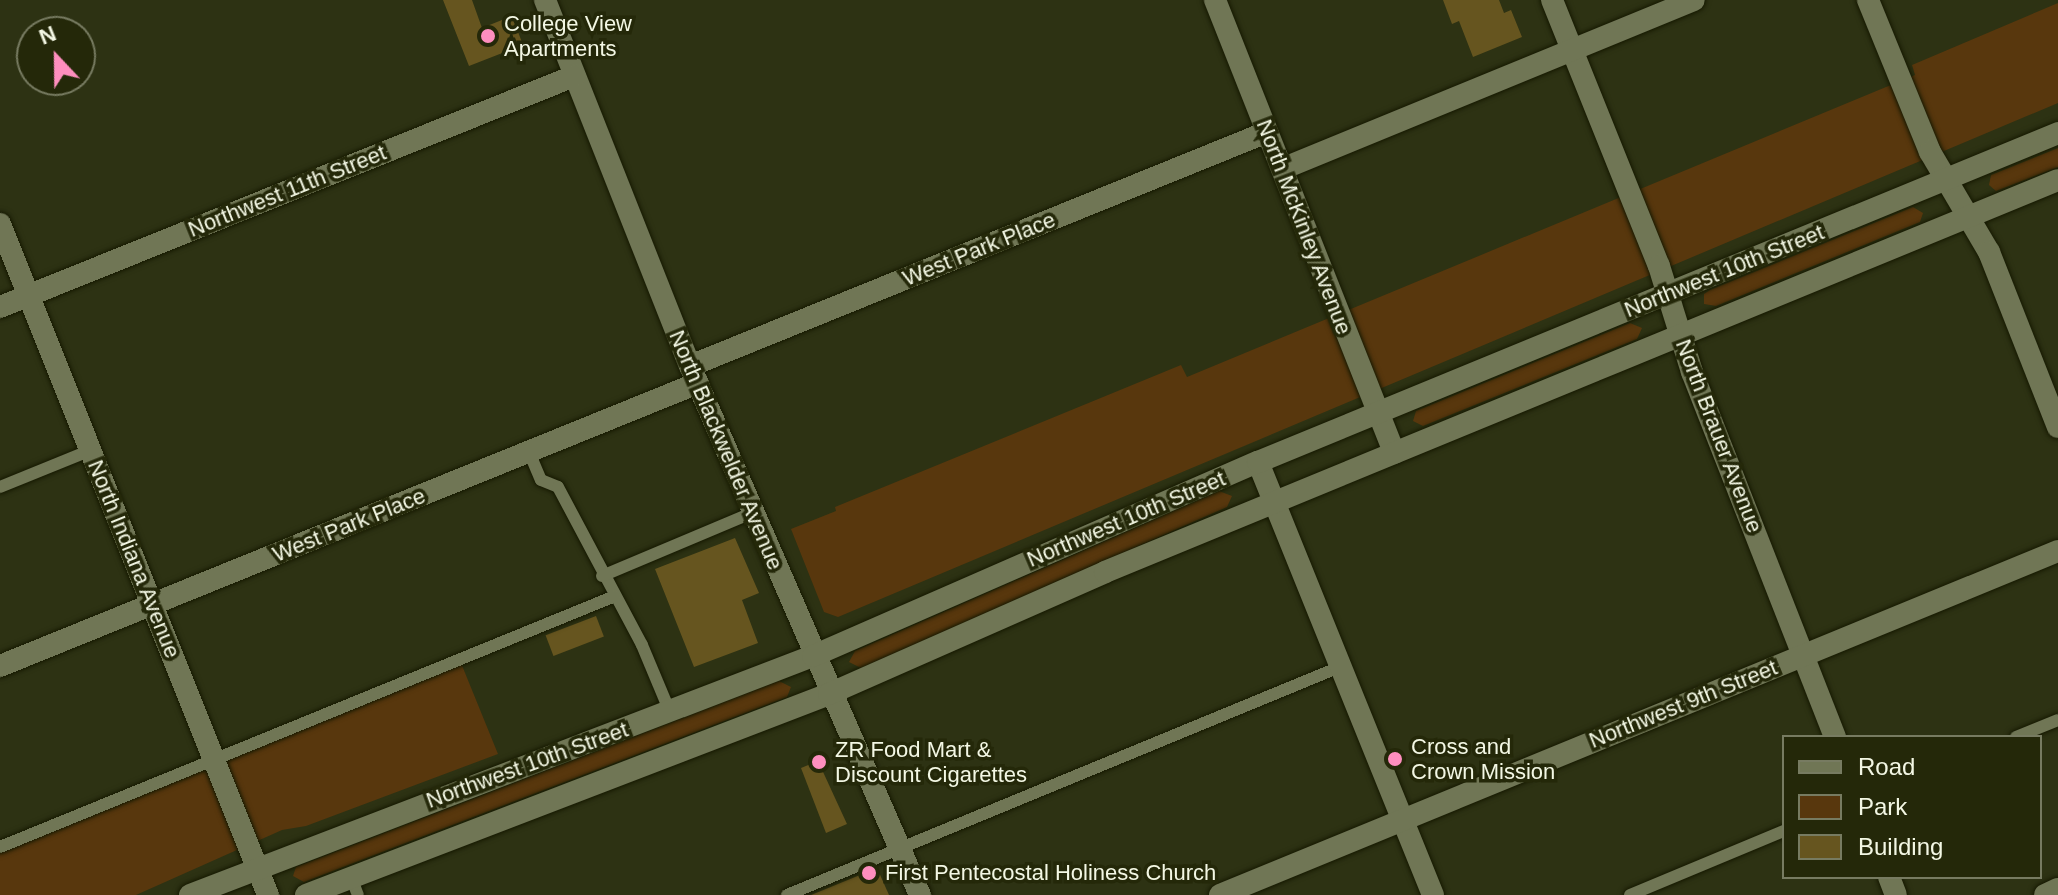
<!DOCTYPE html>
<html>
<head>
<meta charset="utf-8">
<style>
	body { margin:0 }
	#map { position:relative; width:2058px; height:895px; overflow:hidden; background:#2d3213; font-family:Helvetica,sans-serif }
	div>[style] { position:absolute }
	.green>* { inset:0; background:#58370d }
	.building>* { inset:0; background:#66551f; transform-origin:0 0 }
	.roads { filter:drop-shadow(0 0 2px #161900) drop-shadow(0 0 2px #161900) }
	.service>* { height:12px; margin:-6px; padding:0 6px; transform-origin:6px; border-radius:6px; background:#707655 }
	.minor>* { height:22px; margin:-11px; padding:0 11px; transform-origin:11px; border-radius:11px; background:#707655 }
	.tertiary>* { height:22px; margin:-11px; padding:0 11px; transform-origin:11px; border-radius:11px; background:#707655 }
	.secondary>* { height:22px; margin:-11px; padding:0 11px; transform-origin:11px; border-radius:11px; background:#707655 }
	.dots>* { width:22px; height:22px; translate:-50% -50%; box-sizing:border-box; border:4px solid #242809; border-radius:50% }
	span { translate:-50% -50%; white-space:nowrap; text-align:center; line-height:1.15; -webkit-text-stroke:7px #242809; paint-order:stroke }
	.poi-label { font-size:22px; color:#f3f7e4 }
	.left { translate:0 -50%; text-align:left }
	.street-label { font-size:22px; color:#f3f7e4 }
	.legend { position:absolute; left:1782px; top:735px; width:260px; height:144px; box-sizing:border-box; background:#242809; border:2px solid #777b61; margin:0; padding:10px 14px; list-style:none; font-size:24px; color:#f3f7e4 }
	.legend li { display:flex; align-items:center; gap:16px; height:40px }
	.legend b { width:40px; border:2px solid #777b61 }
	.north { position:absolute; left:16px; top:16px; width:80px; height:80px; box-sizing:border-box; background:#242809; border:2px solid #777b61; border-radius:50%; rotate:338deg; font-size:22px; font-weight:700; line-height:32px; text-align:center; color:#f3f7e4 }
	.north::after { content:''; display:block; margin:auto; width:28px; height:36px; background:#fe8ebe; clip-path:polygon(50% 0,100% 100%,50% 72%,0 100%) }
</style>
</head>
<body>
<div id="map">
	<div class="green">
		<div style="clip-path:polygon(2058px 3px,2058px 103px,838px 617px,824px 612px,791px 529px,836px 511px,835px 507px,1181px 365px,1187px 377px,1915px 75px,1912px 65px)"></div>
		<div style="clip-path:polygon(2058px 148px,2058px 167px,1996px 191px,1989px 185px,1991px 175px)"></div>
		<div style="clip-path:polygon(1913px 207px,1923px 213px,1920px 222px,1716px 306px,1704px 304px,1704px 294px,1710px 290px)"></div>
		<div style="clip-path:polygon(1630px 323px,1642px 328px,1637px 339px,1423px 426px,1413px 421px,1416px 411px)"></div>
		<div style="clip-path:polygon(1219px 491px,1232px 496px,1227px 507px,861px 668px,849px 662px,855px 651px)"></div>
		<div style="clip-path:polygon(461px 663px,498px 754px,306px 826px,282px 830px,136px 895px,0 895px,0 851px)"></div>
		<div style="clip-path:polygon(779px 681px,791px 687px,787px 697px,304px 882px,293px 876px,296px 867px)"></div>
	</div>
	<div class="building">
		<div style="clip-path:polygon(443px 0,472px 0,482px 28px,512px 16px,523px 45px,469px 66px)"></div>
		<div style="clip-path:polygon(1443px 0,1499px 0,1504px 13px,1511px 10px,1522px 37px,1473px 57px,1459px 21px,1452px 24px)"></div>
		<div style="clip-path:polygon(735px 538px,759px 593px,742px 600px,758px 643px,694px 667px,655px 569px)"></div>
		<div style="left:596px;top:616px;width:22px;height:54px;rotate:69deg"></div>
		<div style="clip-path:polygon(818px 761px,847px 824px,826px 833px,801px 768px)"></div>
		<div style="clip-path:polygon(877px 868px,889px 895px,811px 895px)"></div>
	</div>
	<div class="roads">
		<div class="service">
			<div style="left:529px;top:452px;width:30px;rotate:67deg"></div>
			<div style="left:541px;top:480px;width:18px;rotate:22deg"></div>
			<div style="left:558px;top:487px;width:179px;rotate:62deg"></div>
			<div style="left:642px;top:645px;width:73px;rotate:67.3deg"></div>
			<div style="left:0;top:487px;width:98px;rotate:-22.1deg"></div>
			<div style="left:602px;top:576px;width:163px;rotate:-22.8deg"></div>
			<div style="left:2016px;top:737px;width:45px;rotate:-22deg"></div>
			<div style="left:0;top:847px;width:664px;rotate:-22.2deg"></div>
			<div style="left:351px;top:877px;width:19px;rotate:69deg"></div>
			<div style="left:787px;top:895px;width:600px;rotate:-22.42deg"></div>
			<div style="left:1630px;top:895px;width:167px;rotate:-22.6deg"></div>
		</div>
		<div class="minor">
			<div style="left:545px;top:0;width:394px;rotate:68.4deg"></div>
			<div style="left:690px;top:366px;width:577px;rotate:66.5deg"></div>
			<div style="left:1215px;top:0;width:487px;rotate:68.4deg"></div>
			<div style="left:1552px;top:0;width:287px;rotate:68.1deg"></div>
			<div style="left:1659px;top:266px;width:111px;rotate:72.7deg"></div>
			<div style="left:1692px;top:372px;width:392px;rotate:68.6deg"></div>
			<div style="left:1868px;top:0;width:164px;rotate:67.8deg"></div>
			<div style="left:1930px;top:152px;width:116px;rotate:59.5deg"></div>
			<div style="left:1989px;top:252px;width:188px;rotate:68.5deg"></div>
			<div style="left:1282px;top:169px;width:445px;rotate:-22.3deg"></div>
			<div style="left:0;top:307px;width:619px;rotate:-21.92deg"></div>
			<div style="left:690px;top:366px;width:623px;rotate:-22.07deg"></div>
			<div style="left:1258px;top:462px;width:467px;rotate:68deg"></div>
			<div style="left:0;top:666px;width:753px;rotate:-22.07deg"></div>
			<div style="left:1889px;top:877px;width:19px;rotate:69deg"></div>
			<div style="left:1220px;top:895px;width:906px;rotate:-22.32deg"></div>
			<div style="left:2045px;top:895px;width:14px;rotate:-25deg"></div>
		</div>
		<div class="tertiary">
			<div style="left:0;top:224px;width:723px;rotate:68.23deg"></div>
		</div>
		<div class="secondary">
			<div style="left:190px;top:895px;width:667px;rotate:-20.99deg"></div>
			<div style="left:813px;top:656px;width:485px;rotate:-23.6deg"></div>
			<div style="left:1258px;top:462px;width:865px;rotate:-22.35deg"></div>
			<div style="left:306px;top:895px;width:560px;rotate:-21.02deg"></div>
			<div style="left:829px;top:694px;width:302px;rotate:-23.8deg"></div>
			<div style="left:1105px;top:572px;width:1030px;rotate:-22.36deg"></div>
		</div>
	</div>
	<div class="dots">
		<div style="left:488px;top:36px;background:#fe8ebe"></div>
		<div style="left:1395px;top:759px;background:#fe8ebe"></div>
		<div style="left:819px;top:762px;background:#fe8ebe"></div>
		<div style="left:869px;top:873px;background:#fe8ebe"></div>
	</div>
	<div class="poi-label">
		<span class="left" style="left:504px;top:36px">College View<br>Apartments</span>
		<span class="left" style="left:1411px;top:759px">Cross and<br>Crown Mission</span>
		<span class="left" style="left:835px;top:762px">ZR Food Mart &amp;<br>Discount Cigarettes</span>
		<span class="left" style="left:885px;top:873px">First Pentecostal Holiness Church</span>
	</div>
	<div class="street-label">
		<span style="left:287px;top:191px;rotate:-22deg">Northwest 11th Street</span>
		<span style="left:1304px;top:227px;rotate:69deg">North McKinley Avenue</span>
		<span style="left:979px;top:249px;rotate:-22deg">West Park Place</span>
		<span style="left:1724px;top:271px;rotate:-22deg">Northwest 10th Street</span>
		<span style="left:1719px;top:436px;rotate:69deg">North Brauer Avenue</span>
		<span style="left:726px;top:450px;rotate:67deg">North Blackwelder Avenue</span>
		<span style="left:1126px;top:519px;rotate:-23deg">Northwest 10th Street</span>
		<span style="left:349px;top:525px;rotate:-22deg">West Park Place</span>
		<span style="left:134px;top:559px;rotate:68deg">North Indiana Avenue</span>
		<span style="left:1683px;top:704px;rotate:-22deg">Northwest 9th Street</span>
		<span style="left:527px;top:765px;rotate:-20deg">Northwest 10th Street</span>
	</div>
	<ul class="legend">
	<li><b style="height:10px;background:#707655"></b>Road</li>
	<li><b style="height:22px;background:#58370d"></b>Park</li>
	<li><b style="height:22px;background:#66551f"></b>Building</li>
	</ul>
	<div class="north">N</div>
</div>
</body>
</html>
